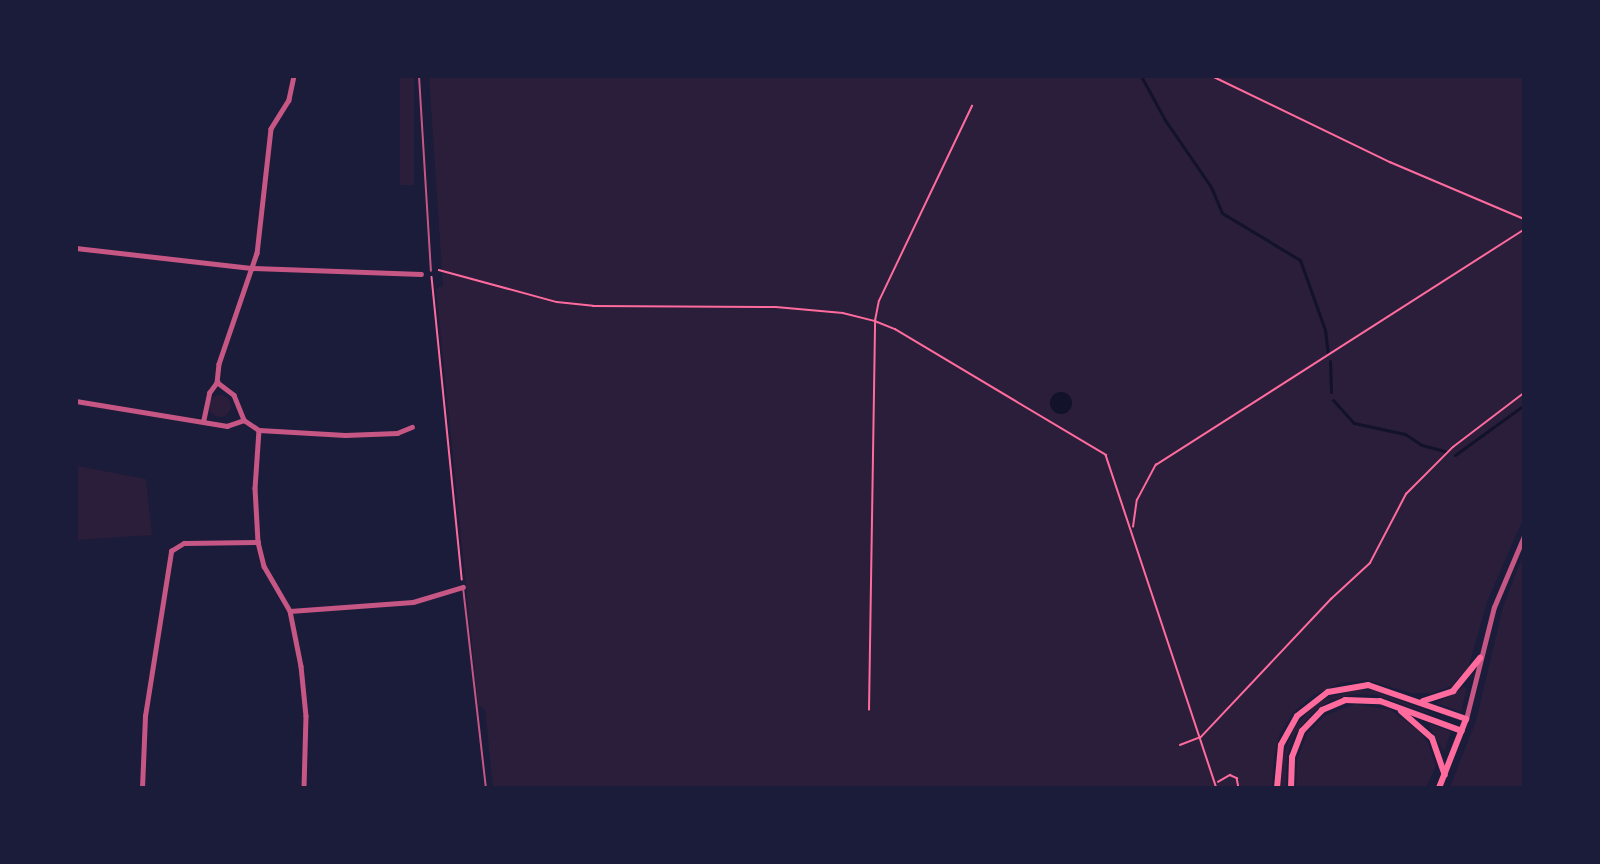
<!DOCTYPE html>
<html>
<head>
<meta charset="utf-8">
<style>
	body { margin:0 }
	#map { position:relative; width:1600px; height:864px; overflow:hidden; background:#1b1b3a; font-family:Figtree,sans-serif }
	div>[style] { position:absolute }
	.green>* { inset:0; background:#2a1e3b; transform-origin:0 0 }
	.round { border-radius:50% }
	.water>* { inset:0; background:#12122b }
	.stream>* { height:3px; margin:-1.5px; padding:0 1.5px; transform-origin:1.5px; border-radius:1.5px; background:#12122b }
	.path>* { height:1.5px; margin:-0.75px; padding:0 0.75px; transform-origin:0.75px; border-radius:0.75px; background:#ff6b9d }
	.service>* { height:2px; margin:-1px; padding:0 1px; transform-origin:1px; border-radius:1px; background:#c65784 }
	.minor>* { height:4.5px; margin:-2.25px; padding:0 2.25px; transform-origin:2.25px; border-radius:2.25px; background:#c65784 }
	.tertiary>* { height:5px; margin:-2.5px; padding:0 2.5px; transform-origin:2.5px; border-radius:2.5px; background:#c65784 }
	.secondary>* { height:6px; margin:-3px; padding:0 3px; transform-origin:3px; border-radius:3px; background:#ff6b9d }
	span { translate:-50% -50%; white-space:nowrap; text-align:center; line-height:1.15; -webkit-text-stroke:5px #1b1b3a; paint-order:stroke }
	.frame { position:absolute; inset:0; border:78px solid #1b1b3a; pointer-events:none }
</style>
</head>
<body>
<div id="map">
	<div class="green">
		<div style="left:400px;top:77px;width:14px;height:108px"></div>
		<div style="clip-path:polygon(429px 77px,1523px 77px,1523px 519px,1487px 602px,1468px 668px,1451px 686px,1432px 693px,1412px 693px,1367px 680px,1340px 683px,1312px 696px,1293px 713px,1280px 733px,1274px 755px,1272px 787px,493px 787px,485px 710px,478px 705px,436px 288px,443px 286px)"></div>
		<div class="round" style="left:209px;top:395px;width:22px;height:22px"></div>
		<div style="clip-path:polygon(77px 466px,146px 479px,152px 535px,77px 540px)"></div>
		<div style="clip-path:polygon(1523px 555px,1522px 787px,1450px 787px,1476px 721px,1503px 607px)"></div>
		<div style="clip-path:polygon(1464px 687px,1467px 689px,1461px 712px,1437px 703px)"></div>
		<div style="clip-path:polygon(1355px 689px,1376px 691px,1451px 721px,1376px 695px,1355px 694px,1331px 700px,1312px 713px,1293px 737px,1287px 756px,1286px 787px,1281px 788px,1283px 756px,1295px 726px,1318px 702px)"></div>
		<div style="clip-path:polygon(1355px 704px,1391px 710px,1419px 731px,1428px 743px,1436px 766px,1426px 787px,1296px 787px,1297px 760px,1307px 734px,1324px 716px)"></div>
		<div style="clip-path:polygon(1431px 724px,1451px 732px,1444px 752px,1429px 726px)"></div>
	</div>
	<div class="water">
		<div class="round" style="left:1050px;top:392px;width:22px;height:22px"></div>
	</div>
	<div class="stream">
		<div style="left:1141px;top:76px;width:50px;rotate:61.4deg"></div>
		<div style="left:1165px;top:120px;width:81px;rotate:55.5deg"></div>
		<div style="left:1211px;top:187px;width:28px;rotate:67deg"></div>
		<div style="left:1222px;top:213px;width:91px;rotate:31.1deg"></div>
		<div style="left:1300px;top:260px;width:74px;rotate:70.3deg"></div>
		<div style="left:1325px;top:330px;width:23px;rotate:83deg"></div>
		<div style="left:1330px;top:361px;width:31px;rotate:88deg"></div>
		<div style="left:1333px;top:400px;width:31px;rotate:48deg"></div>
		<div style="left:1354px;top:423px;width:52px;rotate:12.2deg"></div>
		<div style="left:1405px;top:434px;width:20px;rotate:33deg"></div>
		<div style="left:1422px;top:445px;width:24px;rotate:15deg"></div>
		<div style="left:1455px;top:455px;width:85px;rotate:-35.9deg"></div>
	</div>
	<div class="path">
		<div style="left:1212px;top:76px;width:198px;rotate:25.8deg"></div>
		<div style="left:1390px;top:162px;width:146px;rotate:23deg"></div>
		<div style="left:439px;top:270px;width:122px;rotate:15.2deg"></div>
		<div style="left:557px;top:302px;width:36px;rotate:6deg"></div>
		<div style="left:593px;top:306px;width:183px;rotate:0.3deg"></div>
		<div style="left:776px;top:307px;width:67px;rotate:5.1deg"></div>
		<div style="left:843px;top:313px;width:33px;rotate:14deg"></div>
		<div style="left:875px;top:321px;width:22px;rotate:22deg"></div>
		<div style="left:895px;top:329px;width:246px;rotate:30.8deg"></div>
		<div style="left:1106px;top:455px;width:351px;rotate:71.6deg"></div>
		<div style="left:432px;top:277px;width:304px;rotate:84.3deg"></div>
		<div style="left:1133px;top:527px;width:27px;rotate:-82deg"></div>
		<div style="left:1137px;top:500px;width:40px;rotate:-62deg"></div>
		<div style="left:1156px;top:465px;width:437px;rotate:-32.6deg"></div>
		<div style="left:869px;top:710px;width:389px;rotate:-89.1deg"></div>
		<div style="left:875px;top:321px;width:20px;rotate:-79deg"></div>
		<div style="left:879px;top:301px;width:216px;rotate:-64.5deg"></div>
		<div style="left:1180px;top:745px;width:22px;rotate:-21deg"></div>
		<div style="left:1201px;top:737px;width:190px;rotate:-46.7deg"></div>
		<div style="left:1331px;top:599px;width:53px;rotate:-42.7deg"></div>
		<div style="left:1370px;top:563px;width:78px;rotate:-62.4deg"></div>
		<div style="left:1406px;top:494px;width:66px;rotate:-45deg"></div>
		<div style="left:1453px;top:447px;width:89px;rotate:-37.3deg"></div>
		<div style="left:1218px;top:782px;width:14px;rotate:-30deg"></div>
		<div style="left:1230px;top:775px;width:8px;rotate:23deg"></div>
		<div style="left:1237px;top:778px;width:10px;rotate:79deg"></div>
	</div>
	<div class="service">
		<div style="left:419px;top:76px;width:195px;rotate:86.5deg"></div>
		<div style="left:463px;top:587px;width:202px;rotate:83.5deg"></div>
	</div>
	<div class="minor">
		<div style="left:294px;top:76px;width:25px;rotate:102deg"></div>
		<div style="left:289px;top:100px;width:34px;rotate:122deg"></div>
		<div style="left:271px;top:129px;width:125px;rotate:96.4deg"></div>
		<div style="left:257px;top:253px;width:117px;rotate:108.9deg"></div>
		<div style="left:219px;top:364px;width:18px;rotate:96deg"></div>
		<div style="left:217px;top:382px;width:21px;rotate:37deg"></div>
		<div style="left:234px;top:395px;width:27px;rotate:68deg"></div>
		<div style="left:244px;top:420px;width:18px;rotate:34deg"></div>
		<div style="left:259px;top:430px;width:58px;rotate:93.9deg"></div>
		<div style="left:255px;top:488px;width:54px;rotate:86.8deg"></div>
		<div style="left:258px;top:542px;width:25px;rotate:76deg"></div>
		<div style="left:264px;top:566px;width:52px;rotate:60deg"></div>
		<div style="left:290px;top:611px;width:56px;rotate:78.7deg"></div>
		<div style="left:301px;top:666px;width:50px;rotate:84.3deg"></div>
		<div style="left:306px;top:716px;width:72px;rotate:91.6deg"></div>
		<div style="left:76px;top:248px;width:176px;rotate:6.5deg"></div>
		<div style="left:251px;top:268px;width:170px;rotate:2deg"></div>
		<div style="left:76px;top:401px;width:153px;rotate:9.4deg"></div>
		<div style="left:227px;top:426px;width:18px;rotate:-19deg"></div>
		<div style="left:203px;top:422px;width:30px;rotate:-78deg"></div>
		<div style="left:209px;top:393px;width:14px;rotate:-54deg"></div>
		<div style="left:259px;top:430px;width:86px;rotate:3.3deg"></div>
		<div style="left:345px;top:435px;width:52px;rotate:-2.2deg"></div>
		<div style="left:397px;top:433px;width:16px;rotate:-22deg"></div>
		<div style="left:290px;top:611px;width:123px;rotate:-4.2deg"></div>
		<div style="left:413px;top:602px;width:52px;rotate:-16.7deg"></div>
		<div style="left:142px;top:788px;width:72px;rotate:-87.6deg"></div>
		<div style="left:145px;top:716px;width:167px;rotate:-81deg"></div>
		<div style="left:171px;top:551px;width:15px;rotate:-32deg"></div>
		<div style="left:184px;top:543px;width:74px;rotate:-0.8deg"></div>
	</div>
	<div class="tertiary">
		<div style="left:1466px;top:719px;width:115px;rotate:-76deg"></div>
		<div style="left:1494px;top:607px;width:77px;rotate:-67.1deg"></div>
	</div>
	<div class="secondary">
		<div style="left:1423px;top:701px;width:32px;rotate:-18deg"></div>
		<div style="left:1453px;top:691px;width:43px;rotate:-50.7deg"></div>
		<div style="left:1401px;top:711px;width:41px;rotate:41.1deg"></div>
		<div style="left:1432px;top:738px;width:39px;rotate:71deg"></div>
		<div style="left:1277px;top:788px;width:43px;rotate:-84.7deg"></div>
		<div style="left:1281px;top:745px;width:33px;rotate:-61deg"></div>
		<div style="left:1297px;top:716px;width:39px;rotate:-38deg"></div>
		<div style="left:1328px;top:692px;width:41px;rotate:-9.9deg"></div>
		<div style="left:1368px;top:685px;width:104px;rotate:19.1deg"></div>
		<div style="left:1466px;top:719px;width:74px;rotate:111.4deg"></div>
		<div style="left:1291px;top:788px;width:31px;rotate:-88deg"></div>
		<div style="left:1292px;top:757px;width:28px;rotate:-69deg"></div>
		<div style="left:1302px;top:731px;width:29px;rotate:-46deg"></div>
		<div style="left:1322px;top:710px;width:25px;rotate:-23deg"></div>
		<div style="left:1345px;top:700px;width:35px;rotate:2deg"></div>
		<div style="left:1380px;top:701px;width:87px;rotate:20.1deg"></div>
	</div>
	<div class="frame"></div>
</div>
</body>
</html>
